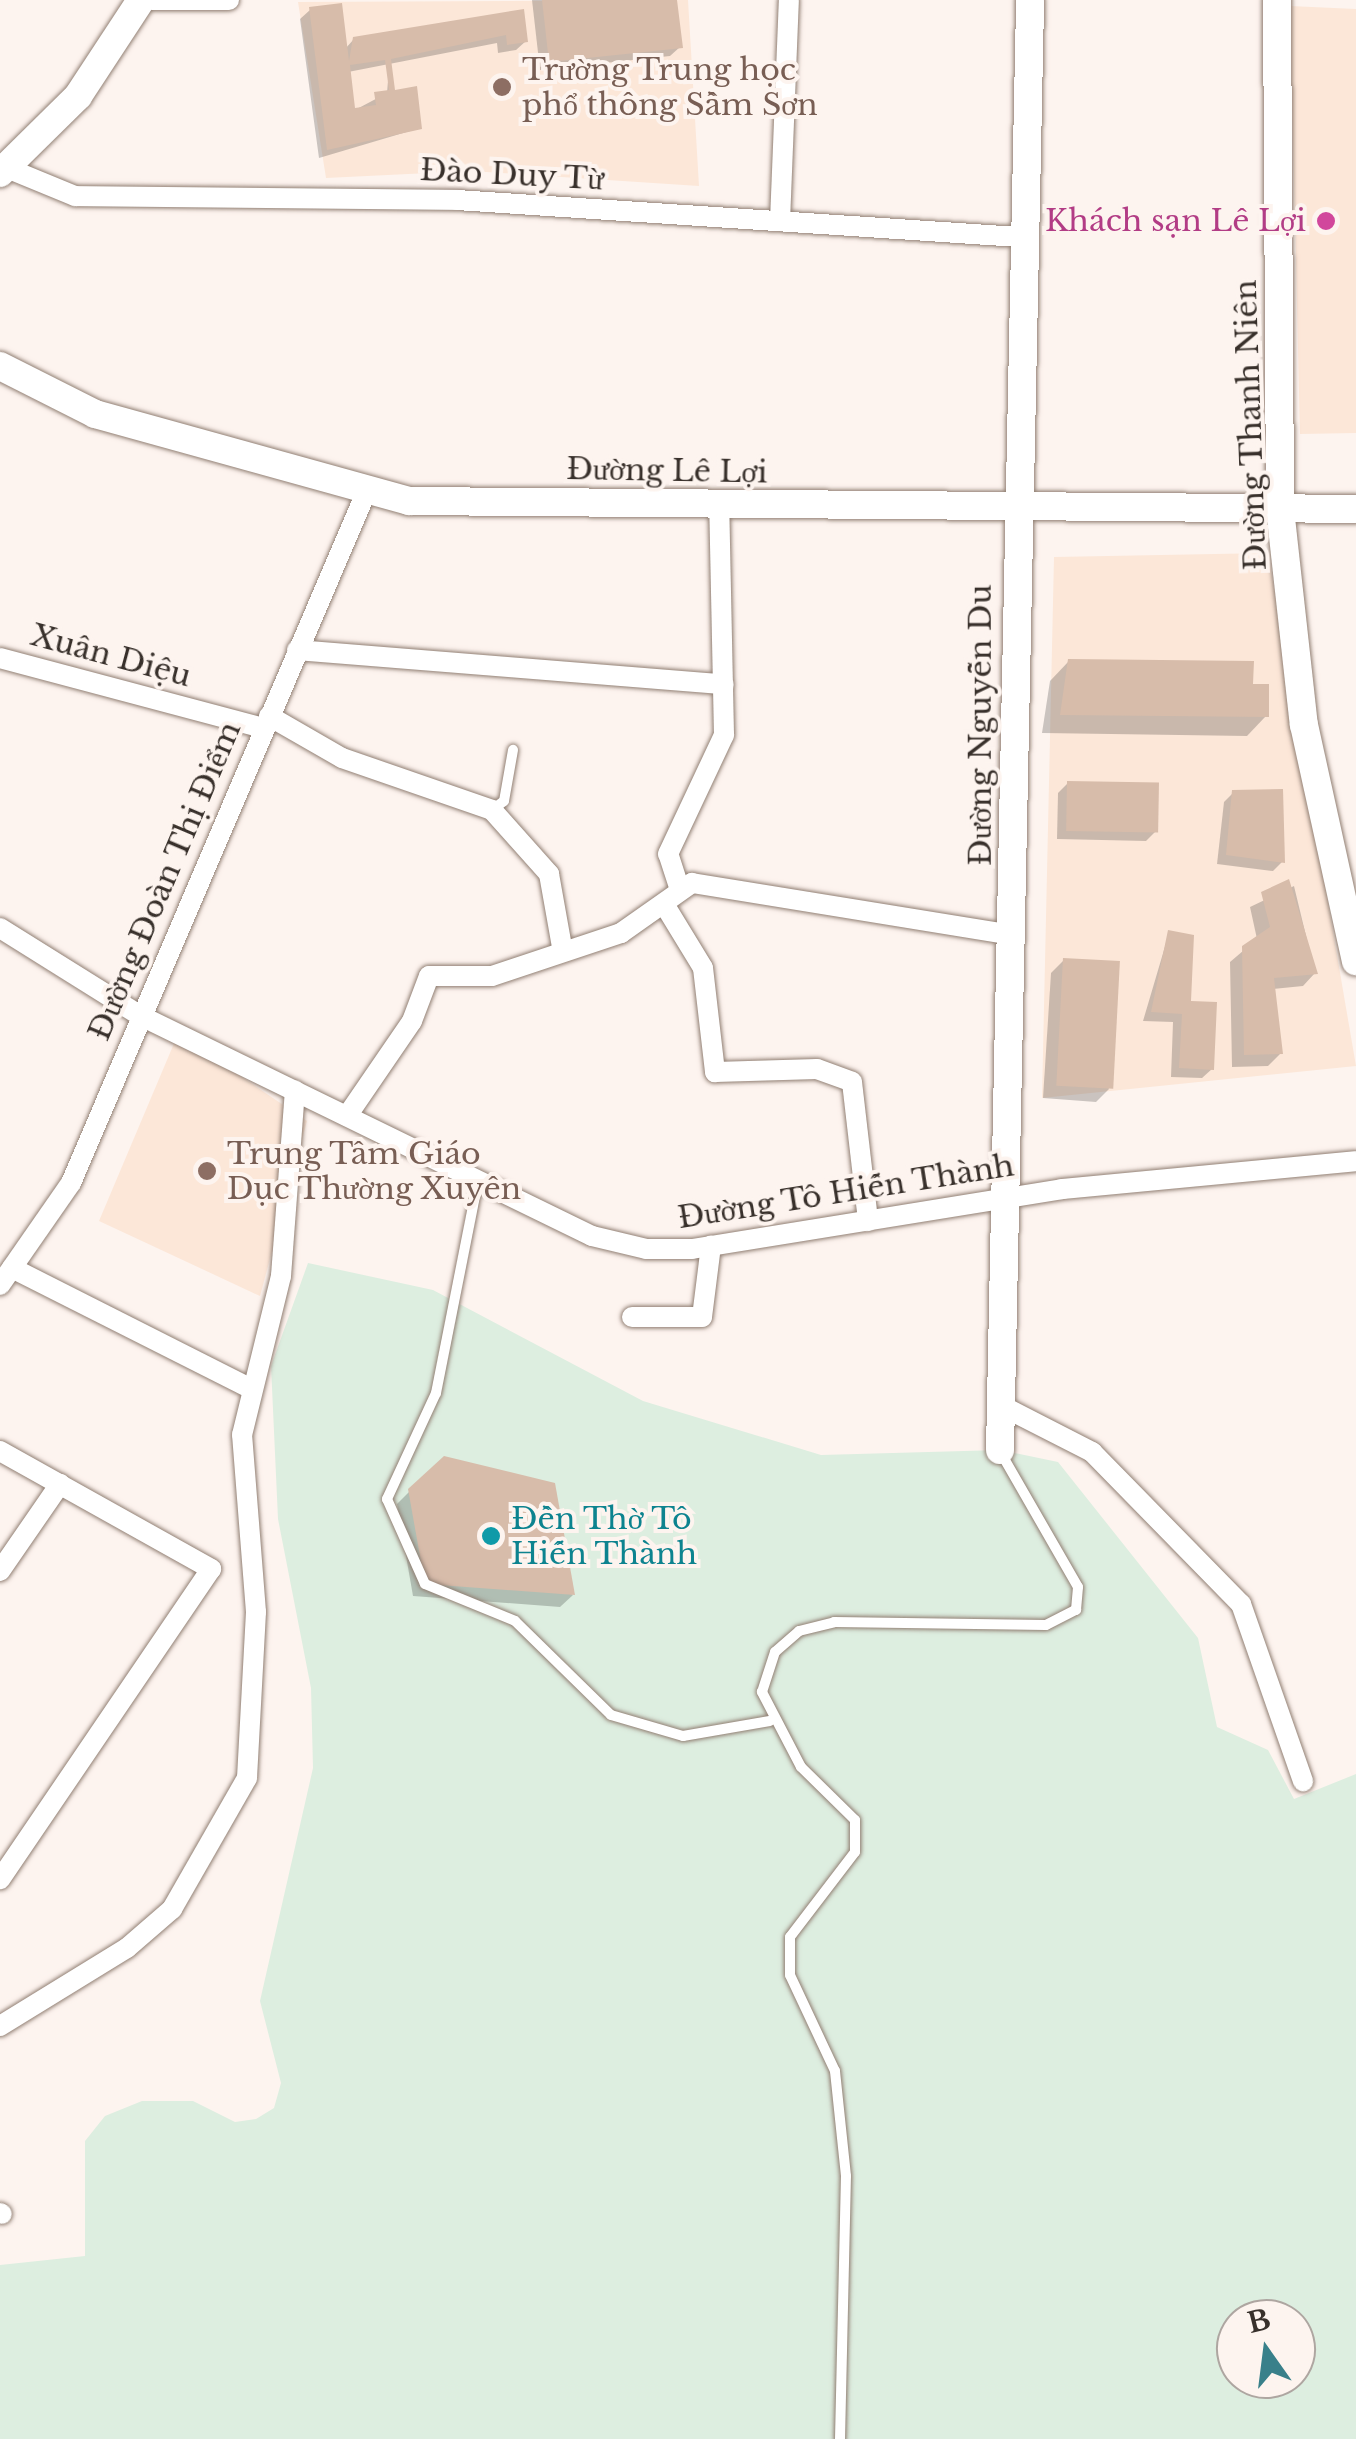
<!DOCTYPE html>
<html>
<head>
<meta charset="utf-8">
<style>
	body { margin:0 }
	#map { position:relative; width:1356px; height:2439px; overflow:hidden; background:#fdf4ef; font-family:"Libre Baskerville",serif }
	div>[style] { position:absolute }
	.built>* { inset:0; background:#fce7d8 }
	.green>* { inset:0; background:#ddeee0 }
	.shadow>* { inset:0; background:#0003 }
	.building>* { inset:0; background:#d7bcaa; transform-origin:0 0 }
	.roads { filter:drop-shadow(0 0 2px #917f73) drop-shadow(0 0 2px #917f73) }
	.lane>* { height:10px; margin:-5px; padding:0 5px; transform-origin:5px; border-radius:5px; background:#fff }
	.street>* { height:20px; margin:-10px; padding:0 10px; transform-origin:10px; border-radius:10px; background:#fff }
	.secondary>* { height:28px; margin:-14px; padding:0 14px; transform-origin:14px; border-radius:14px; background:#fff }
	.dots>* { width:28px; height:28px; translate:-50% -50%; box-sizing:border-box; border:5px solid #fdf4ef; border-radius:50% }
	span { translate:-50% -50%; white-space:nowrap; text-align:center; line-height:1.15; -webkit-text-stroke:8px #fdf4ef; paint-order:stroke }
	.education-label { font-size:30px; color:#785e54 }
	.left { translate:0 -50%; text-align:left }
	.street-label { font-size:30px; color:#38302b }
	.hotel-label { font-size:30px; color:#b23c85 }
	.right { translate:-100% -50%; text-align:right }
	.culture-label { font-size:30px; color:#0d838f }
	.north { position:absolute; left:1216px; top:2299px; width:100px; height:100px; box-sizing:border-box; background:#fdf4ef; border:2px solid #aea6a1; border-radius:50%; rotate:346deg; font-size:28px; font-weight:700; line-height:40px; text-align:center; color:#38302b }
	.north::after { content:''; display:block; margin:auto; width:35px; height:45px; background:#39808a; clip-path:polygon(50% 0,100% 100%,50% 72%,0 100%) }
</style>
</head>
<body>
<div id="map">
	<div class="built">
		<div style="clip-path:polygon(688px 0,699px 186px,470px 171px,326px 178px,298px 2px)"></div>
		<div style="clip-path:polygon(1290px 6px,1356px 9px,1356px 433px,1300px 434px)"></div>
		<div style="clip-path:polygon(1268px 553px,1356px 1066px,1042px 1098px,1054px 557px)"></div>
		<div style="clip-path:polygon(178px 1034px,307px 1121px,260px 1296px,99px 1221px)"></div>
	</div>
	<div class="green">
		<div style="clip-path:polygon(evenodd,308px 1263px,433px 1290px,643px 1401px,821px 1455px,1000px 1450px,1058px 1462px,1198px 1638px,1217px 1727px,1268px 1750px,1294px 1799px,1356px 1774px,1356px 2439px,0 2439px,0 2265px,85px 2256px,85px 2141px,105px 2116px,142px 2101px,193px 2101px,235px 2122px,256px 2119px,274px 2108px,281px 2083px,260px 2001px,313px 1768px,311px 1688px,278px 1519px,271px 1366px,308px 1263px,1236px 2319px,1296px 2319px,1296px 2379px,1236px 2379px,1236px 2319px)"></div>
	</div>
	<div class="shadow">
		<div style="clip-path:polygon(532px 0,675px 0,680px 47px,670px 56px,540px 70px)"></div>
		<div style="clip-path:polygon(310px 10px,345px 49px,354px 39px,522px 12px,526px 41px,516px 50px,498px 53px,497px 43px,348px 72px,353px 111px,387px 93px,389px 68px,392px 92px,420px 128px,319px 158px,300px 19px)"></div>
		<div style="clip-path:polygon(1069px 661px,1251px 687px,1266px 716px,1247px 736px,1042px 733px,1050px 681px)"></div>
		<div style="clip-path:polygon(1068px 783px,1155px 832px,1146px 841px,1057px 839px,1058px 793px)"></div>
		<div style="clip-path:polygon(1233px 793px,1282px 862px,1273px 871px,1217px 864px,1224px 802px)"></div>
		<div style="clip-path:polygon(1294px 886px,1315px 973px,1303px 986px,1273px 989px,1280px 1054px,1268px 1066px,1232px 1067px,1230px 962px,1257px 939px,1250px 907px)"></div>
		<div style="clip-path:polygon(1169px 933px,1212px 1069px,1202px 1078px,1171px 1077px,1173px 1022px,1143px 1021px)"></div>
		<div style="clip-path:polygon(1064px 960px,1109px 1089px,1096px 1102px,1043px 1098px,1051px 973px)"></div>
		<div style="clip-path:polygon(410px 1491px,573px 1595px,560px 1607px,413px 1596px,397px 1504px)"></div>
	</div>
	<div class="building">
		<div style="clip-path:polygon(542px 0,677px 0,683px 48px,549px 62px)"></div>
		<div style="clip-path:polygon(evenodd,342px 3px,349px 61px,353px 37px,524px 9px,528px 42px,507px 45px,506px 35px,391px 59px,395px 90px,417px 86px,422px 129px,327px 150px,309px 7px,342px 3px,385px 60px,389px 90px,374px 92px,376px 105px,355px 108px,350px 65px,385px 60px)"></div>
		<div style="clip-path:polygon(1068px 659px,1254px 661px,1253px 684px,1269px 684px,1269px 717px,1060px 715px)"></div>
		<div style="left:1067px;top:781px;width:92px;height:50px;rotate:1deg"></div>
		<div style="clip-path:polygon(1283px 789px,1285px 863px,1226px 855px,1232px 790px)"></div>
		<div style="clip-path:polygon(1289px 879px,1318px 974px,1274px 978px,1283px 1054px,1244px 1055px,1242px 946px,1270px 927px,1261px 892px)"></div>
		<div style="clip-path:polygon(1168px 930px,1194px 935px,1191px 1001px,1217px 1002px,1214px 1070px,1179px 1068px,1182px 1014px,1151px 1012px)"></div>
		<div style="left:1063px;top:958px;width:57px;height:128px;rotate:3deg"></div>
		<div style="clip-path:polygon(444px 1456px,555px 1483px,575px 1595px,425px 1584px,408px 1489px)"></div>
	</div>
	<div class="roads">
		<div class="lane">
			<div style="left:492px;top:810px;width:15px;rotate:-37deg"></div>
			<div style="left:504px;top:801px;width:52px;rotate:-80deg"></div>
			<div style="left:478px;top:1181px;width:216px;rotate:101.2deg"></div>
			<div style="left:436px;top:1393px;width:117px;rotate:114.8deg"></div>
			<div style="left:387px;top:1499px;width:93px;rotate:65.9deg"></div>
			<div style="left:425px;top:1584px;width:97px;rotate:22.3deg"></div>
			<div style="left:515px;top:1621px;width:134px;rotate:44.4deg"></div>
			<div style="left:611px;top:1715px;width:75px;rotate:16.3deg"></div>
			<div style="left:683px;top:1736px;width:88px;rotate:-9.8deg"></div>
			<div style="left:840px;top:2439px;width:263px;rotate:-88.7deg"></div>
			<div style="left:846px;top:2176px;width:106px;rotate:-96deg"></div>
			<div style="left:835px;top:2071px;width:106px;rotate:-115.1deg"></div>
			<div style="left:790px;top:1975px;width:38px;rotate:-90deg"></div>
			<div style="left:790px;top:1937px;width:107px;rotate:-52.6deg"></div>
			<div style="left:855px;top:1852px;width:32px;rotate:-90deg"></div>
			<div style="left:855px;top:1820px;width:76px;rotate:-135.5deg"></div>
			<div style="left:801px;top:1767px;width:85px;rotate:-117.5deg"></div>
			<div style="left:762px;top:1692px;width:42px;rotate:-72deg"></div>
			<div style="left:775px;top:1652px;width:32px;rotate:-41deg"></div>
			<div style="left:799px;top:1631px;width:36px;rotate:-14deg"></div>
			<div style="left:834px;top:1622px;width:212px;rotate:0.8deg"></div>
			<div style="left:1046px;top:1625px;width:34px;rotate:-27deg"></div>
			<div style="left:1076px;top:1610px;width:23px;rotate:-85deg"></div>
			<div style="left:1078px;top:1587px;width:155px;rotate:-119.9deg"></div>
		</div>
		<div class="street">
			<div style="left:152px;top:0;width:77px"></div>
			<div style="left:7px;top:168px;width:74px;rotate:22.4deg"></div>
			<div style="left:75px;top:196px;width:382px;rotate:0.6deg"></div>
			<div style="left:457px;top:200px;width:563px;rotate:3.77deg"></div>
			<div style="left:780px;top:221px;width:221px;rotate:-87.7deg"></div>
			<div style="left:297px;top:650px;width:428px;rotate:4.6deg"></div>
			<div style="left:0;top:658px;width:273px;rotate:14.9deg"></div>
			<div style="left:269px;top:716px;width:84px;rotate:29.9deg"></div>
			<div style="left:342px;top:758px;width:159px;rotate:19.1deg"></div>
			<div style="left:492px;top:810px;width:86px;rotate:48.3deg"></div>
			<div style="left:549px;top:874px;width:74px;rotate:79.9deg"></div>
			<div style="left:679px;top:887px;width:35px;rotate:-108deg"></div>
			<div style="left:668px;top:854px;width:132px;rotate:-64.8deg"></div>
			<div style="left:724px;top:735px;width:231px;rotate:-91.2deg"></div>
			<div style="left:664px;top:904px;width:75px;rotate:58.6deg"></div>
			<div style="left:703px;top:968px;width:105px;rotate:83.4deg"></div>
			<div style="left:715px;top:1072px;width:102px;rotate:-1.7deg"></div>
			<div style="left:817px;top:1069px;width:37px;rotate:20deg"></div>
			<div style="left:852px;top:1082px;width:140px;rotate:83.4deg"></div>
			<div style="left:0;top:928px;width:164px;rotate:32deg"></div>
			<div style="left:139px;top:1015px;width:504px;rotate:26.01deg"></div>
			<div style="left:592px;top:1236px;width:56px;rotate:13.5deg"></div>
			<div style="left:646px;top:1249px;width:46px"></div>
			<div style="left:692px;top:1249px;width:375px;rotate:-9.2deg"></div>
			<div style="left:1062px;top:1189px;width:295px;rotate:-5.4deg"></div>
			<div style="left:347px;top:1116px;width:115px;rotate:-55.6deg"></div>
			<div style="left:412px;top:1021px;width:48px;rotate:-69.3deg"></div>
			<div style="left:429px;top:976px;width:63px"></div>
			<div style="left:492px;top:976px;width:136px;rotate:-18.4deg"></div>
			<div style="left:621px;top:933px;width:87px;rotate:-35.2deg"></div>
			<div style="left:692px;top:883px;width:324px;rotate:9.2deg"></div>
			<div style="left:12px;top:1268px;width:267px;rotate:26.8deg"></div>
			<div style="left:0;top:1285px;width:124px;rotate:-55.2deg"></div>
			<div style="left:71px;top:1183px;width:754px;rotate:-66.87deg"></div>
			<div style="left:632px;top:1317px;width:70px"></div>
			<div style="left:702px;top:1317px;width:72px;rotate:-82.8deg"></div>
			<div style="left:1006px;top:1408px;width:97px;rotate:27.1deg"></div>
			<div style="left:1092px;top:1452px;width:213px;rotate:45.6deg"></div>
			<div style="left:1241px;top:1604px;width:188px;rotate:70.7deg"></div>
			<div style="left:0;top:1451px;width:242px;rotate:29.2deg"></div>
			<div style="left:211px;top:1569px;width:375px;rotate:124.2deg"></div>
			<div style="left:0;top:1571px;width:106px;rotate:-55.4deg"></div>
			<div style="left:0;top:2026px;width:149px;rotate:-31.6deg"></div>
			<div style="left:127px;top:1948px;width:60px;rotate:-40.9deg"></div>
			<div style="left:172px;top:1909px;width:151px;rotate:-60.2deg"></div>
			<div style="left:247px;top:1778px;width:166px;rotate:-86.9deg"></div>
			<div style="left:256px;top:1612px;width:178px;rotate:-94.5deg"></div>
			<div style="left:242px;top:1435px;width:164px;rotate:-76.2deg"></div>
			<div style="left:281px;top:1276px;width:186px;rotate:-85.7deg"></div>
			<div style="left:0;top:2213px;width:2px;rotate:27deg"></div>
		</div>
		<div class="secondary">
			<div style="left:1277px;top:0;width:509px;rotate:89.66deg"></div>
			<div style="left:1280px;top:509px;width:217px;rotate:83.7deg"></div>
			<div style="left:1304px;top:725px;width:242px;rotate:77.6deg"></div>
			<div style="left:0;top:173px;width:110px;rotate:-44.6deg"></div>
			<div style="left:78px;top:96px;width:115px;rotate:-56.7deg"></div>
			<div style="left:0;top:366px;width:106px;rotate:26.8deg"></div>
			<div style="left:95px;top:414px;width:326px;rotate:15.5deg"></div>
			<div style="left:409px;top:501px;width:947px;rotate:0.48deg"></div>
			<div style="left:1000px;top:1450px;width:1450px;rotate:-88.81deg"></div>
		</div>
	</div>
	<div class="dots">
		<div style="left:502px;top:87px;background:#8d6e63"></div>
		<div style="left:1326px;top:221px;background:#d1479c"></div>
		<div style="left:207px;top:1171px;background:#8d6e63"></div>
		<div style="left:491px;top:1536px;background:#0f9aa8"></div>
	</div>
	<div class="education-label">
		<span class="left" style="left:522px;top:87px">Trường Trung học<br>phổ thông Sầm Sơn</span>
		<span class="left" style="left:227px;top:1171px">Trung Tâm Giáo<br>Dục Thường Xuyên</span>
	</div>
	<div class="street-label">
		<span style="left:512px;top:175px;rotate:3deg">Đào Duy Từ</span>
		<span style="left:1251px;top:425px;rotate:-92deg">Đường Thanh Niên</span>
		<span style="left:667px;top:471px;rotate:1deg">Đường Lê Lợi</span>
		<span style="left:111px;top:656px;rotate:15deg">Xuân Diệu</span>
		<span style="left:981px;top:725px;rotate:-90deg">Đường Nguyễn Du</span>
		<span style="left:165px;top:881px;rotate:-67deg">Đường Đoàn Thị Điểm</span>
		<span style="left:846px;top:1192px;rotate:-9deg">Đường Tô Hiến Thành</span>
	</div>
	<div class="hotel-label">
		<span class="right" style="left:1306px;top:221px">Khách sạn Lê Lợi</span>
	</div>
	<div class="culture-label">
		<span class="left" style="left:511px;top:1536px">Đền Thờ Tô<br>Hiến Thành</span>
	</div>
	<div class="north">B</div>
</div>
</body>
</html>
